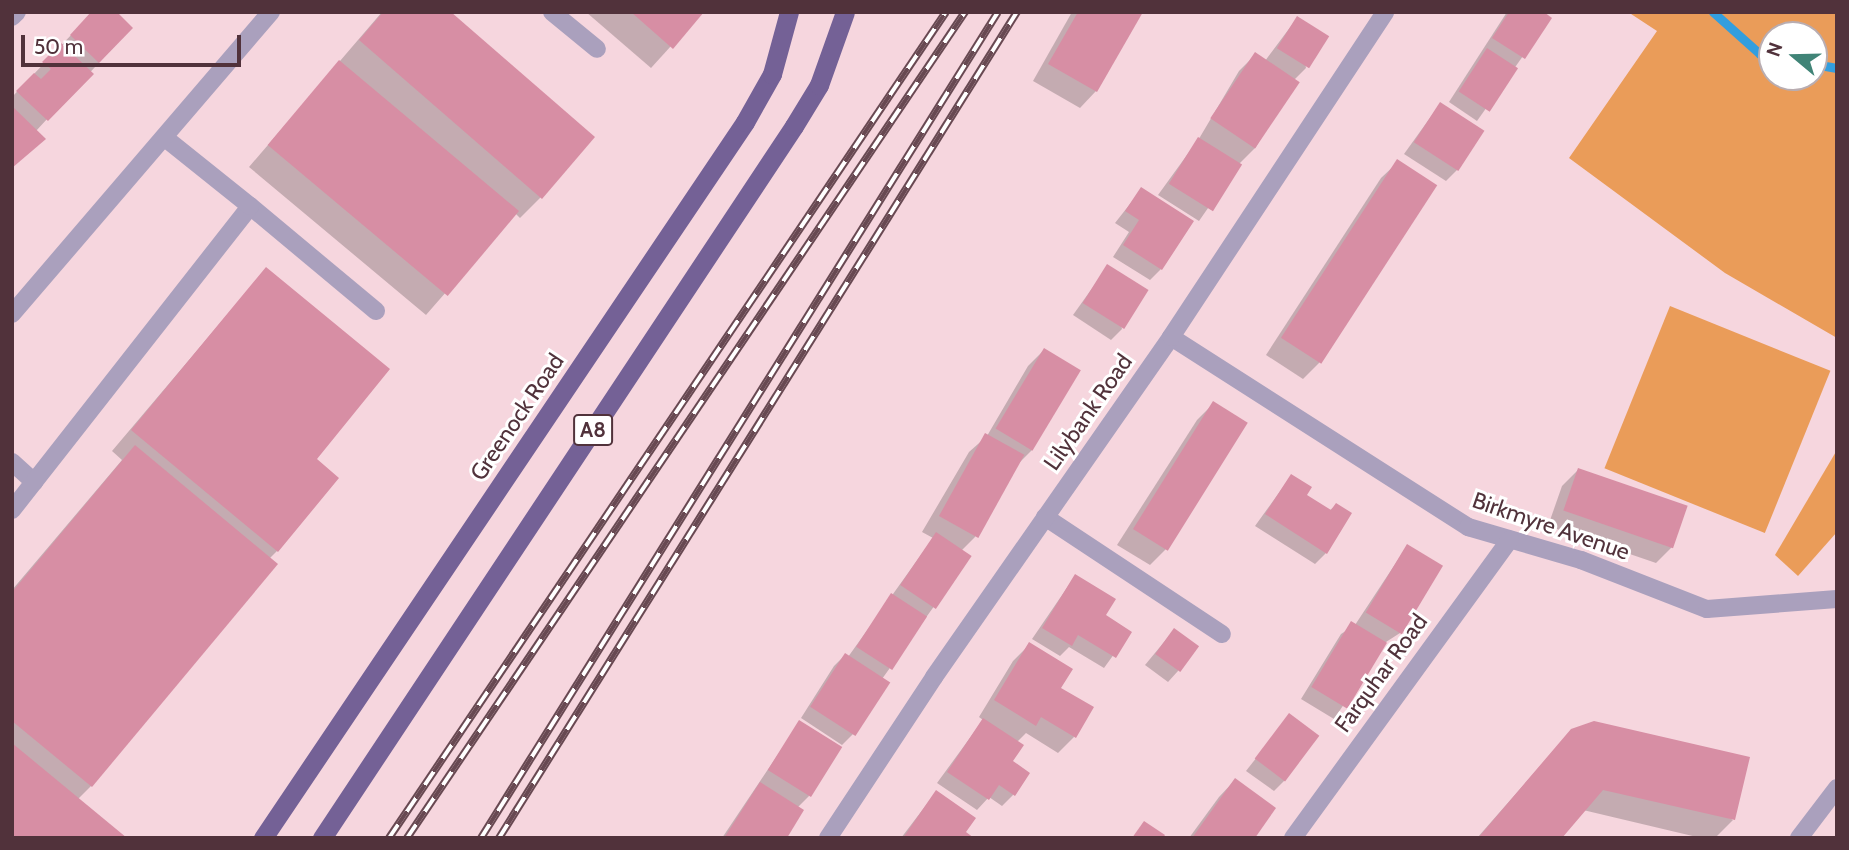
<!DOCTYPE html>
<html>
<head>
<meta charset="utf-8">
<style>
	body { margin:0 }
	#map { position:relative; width:1849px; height:850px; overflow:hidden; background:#f6d6de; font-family:Cabin,sans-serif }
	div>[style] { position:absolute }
	.green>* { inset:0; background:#ea9c59; transform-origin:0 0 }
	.shadow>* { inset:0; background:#0003 }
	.stream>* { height:9px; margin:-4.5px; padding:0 4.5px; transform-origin:4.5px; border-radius:4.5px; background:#339ede }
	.building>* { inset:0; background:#d78ea4; transform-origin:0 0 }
	.service>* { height:18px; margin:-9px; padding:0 9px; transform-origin:9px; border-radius:9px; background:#aaa0bd }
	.minor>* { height:18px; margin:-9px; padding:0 9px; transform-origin:9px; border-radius:9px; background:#aaa0bd }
	.trunk>* { height:19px; margin:-9.5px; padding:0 9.5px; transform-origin:9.5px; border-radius:9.5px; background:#746196 }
	.rail>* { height:8px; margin-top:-4px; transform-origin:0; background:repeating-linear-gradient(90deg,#fff 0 16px,#684952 0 32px); box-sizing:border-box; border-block:2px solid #684952 }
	span { translate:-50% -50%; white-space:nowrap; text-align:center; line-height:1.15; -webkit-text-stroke:6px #fff; paint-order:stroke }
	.shield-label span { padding:2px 5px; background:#fff; border:2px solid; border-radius:5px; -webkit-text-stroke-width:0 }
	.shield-label { font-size:21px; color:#51323b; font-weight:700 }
	.street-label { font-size:23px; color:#51323b }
	.frame { position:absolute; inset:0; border:14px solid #51323b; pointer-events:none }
	.north { position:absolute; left:1758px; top:21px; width:70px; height:70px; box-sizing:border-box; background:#fff; border:2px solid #b9adb1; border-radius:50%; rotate:289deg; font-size:19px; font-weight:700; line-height:28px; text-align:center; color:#51323b }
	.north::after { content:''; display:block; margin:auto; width:24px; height:32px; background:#408477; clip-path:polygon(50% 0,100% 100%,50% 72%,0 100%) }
	.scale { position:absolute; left:21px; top:35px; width:220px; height:32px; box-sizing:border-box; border:4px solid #51323b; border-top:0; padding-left:9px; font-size:21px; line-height:24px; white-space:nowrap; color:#51323b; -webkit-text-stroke:5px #fff; paint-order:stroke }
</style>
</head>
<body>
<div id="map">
	<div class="green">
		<div style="clip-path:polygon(evenodd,1628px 12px,1837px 12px,1837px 338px,1725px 273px,1569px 158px,1657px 31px,1628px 12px,1772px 35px,1814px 35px,1814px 77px,1772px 77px,1772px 35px)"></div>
		<div style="left:1670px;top:306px;width:173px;height:175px;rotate:22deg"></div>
		<div style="clip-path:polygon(1837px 450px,1837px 532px,1798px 576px,1775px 555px)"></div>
	</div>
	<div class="shadow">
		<div style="clip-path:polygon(93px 12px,131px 28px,36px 131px,44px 139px,12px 167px,12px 97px)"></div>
		<div style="clip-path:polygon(382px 12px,449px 12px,541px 197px,520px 218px,515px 213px,426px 315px,249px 167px)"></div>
		<div style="clip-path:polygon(586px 12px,702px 12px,651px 68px)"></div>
		<div style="clip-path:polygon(1072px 12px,1141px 12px,1096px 91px,1080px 108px,1033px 81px)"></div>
		<div style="clip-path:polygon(1507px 12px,1541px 12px,1550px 18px,1477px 121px,1449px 102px)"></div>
		<div style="clip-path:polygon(1297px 18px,1306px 68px,1294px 80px,1256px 147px,1238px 165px,1199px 221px,1158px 195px,1200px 137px,1239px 71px,1255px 55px,1265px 61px)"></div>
		<div style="clip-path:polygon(1440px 104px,1457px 170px,1446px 181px,1404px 154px)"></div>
		<div style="clip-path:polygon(1398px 162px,1434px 186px,1319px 363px,1303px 379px,1266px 355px,1381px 178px)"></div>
		<div style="clip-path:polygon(1141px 190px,1161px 269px,1150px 280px,1113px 257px,1129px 232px,1115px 223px)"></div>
		<div style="clip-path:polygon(1108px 266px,1122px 329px,1111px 340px,1073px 315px)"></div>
		<div style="clip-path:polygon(266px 269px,314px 459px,277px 551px,269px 559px,275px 564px,91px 786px,78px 799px,12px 838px,12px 590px,122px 460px,112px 451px)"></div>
		<div style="clip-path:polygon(1044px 350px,1032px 450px,1016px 466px,975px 537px,961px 551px,970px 556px,882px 679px,853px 734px,842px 745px,801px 718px,834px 666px,845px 655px,848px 657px,933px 538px,922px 532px,969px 452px,987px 436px,1028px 366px)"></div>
		<div style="clip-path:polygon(1214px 403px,1166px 549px,1150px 565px,1117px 545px,1197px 420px)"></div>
		<div style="clip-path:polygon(1578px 470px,1672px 547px,1656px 563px,1548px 526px,1562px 486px)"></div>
		<div style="clip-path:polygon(1291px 476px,1305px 496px,1329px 511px,1336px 505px,1326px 553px,1315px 564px,1255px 526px)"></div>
		<div style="clip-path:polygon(1407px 546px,1400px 633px,1386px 642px,1334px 719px,1301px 699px,1341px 634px,1355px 625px)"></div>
		<div style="clip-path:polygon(1075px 576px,1103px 616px,1130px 632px,1104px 668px,1069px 647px,1060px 656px,1032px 639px)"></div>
		<div style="clip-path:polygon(1174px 630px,1178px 671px,1168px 682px,1145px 665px)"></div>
		<div style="clip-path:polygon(1029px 645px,1059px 688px,1074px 737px,1058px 753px,1026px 733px,1017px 742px,1010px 762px,1013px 795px,1002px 806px,989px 797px,977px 810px,937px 783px,983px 720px,979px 717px,1013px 661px)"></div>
		<div style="clip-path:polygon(1289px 716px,1285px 780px,1274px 791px,1246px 771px)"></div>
		<div style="clip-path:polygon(799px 723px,809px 796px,797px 808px,785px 838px,722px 838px)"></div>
		<div style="clip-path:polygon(1572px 730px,1733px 820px,1715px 838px,1701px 838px,1583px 810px,1560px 838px,1477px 838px)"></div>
		<div style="clip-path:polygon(1235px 780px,1253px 838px,1189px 838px,1219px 797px)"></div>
		<div style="clip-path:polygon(936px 792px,964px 833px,971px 838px,901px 838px)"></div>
	</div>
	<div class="stream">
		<div style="left:1713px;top:12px;width:63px;rotate:41.8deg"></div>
		<div style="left:1760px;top:54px;width:12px;rotate:9deg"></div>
		<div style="left:1814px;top:64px;width:23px;rotate:10deg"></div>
	</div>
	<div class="building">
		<div style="clip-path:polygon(91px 12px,117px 12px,133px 28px,99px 63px,70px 35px)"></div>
		<div style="clip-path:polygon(383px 12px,451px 12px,595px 137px,542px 199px,359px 40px)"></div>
		<div style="clip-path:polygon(631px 12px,704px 12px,673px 49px)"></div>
		<div style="clip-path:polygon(1078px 12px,1143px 12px,1097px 92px,1048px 64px)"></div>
		<div style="clip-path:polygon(1509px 12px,1544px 12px,1552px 18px,1525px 59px,1492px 38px)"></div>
		<div style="left:1297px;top:16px;width:38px;height:38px;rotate:32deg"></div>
		<div style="clip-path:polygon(61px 43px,94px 74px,48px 121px,16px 91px,34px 73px,41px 79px,51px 69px,42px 62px)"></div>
		<div style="left:1487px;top:48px;width:37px;height:52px;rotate:33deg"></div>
		<div style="left:1255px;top:52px;width:54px;height:80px;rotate:34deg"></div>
		<div style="left:339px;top:60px;width:235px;height:111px;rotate:40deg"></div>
		<div style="left:1440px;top:102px;width:53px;height:48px;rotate:33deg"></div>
		<div style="clip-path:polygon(12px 106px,46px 139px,12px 168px)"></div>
		<div style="left:1198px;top:137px;width:52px;height:55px;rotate:32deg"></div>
		<div style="left:1397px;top:159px;width:48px;height:213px;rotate:33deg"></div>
		<div style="clip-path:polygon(1141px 187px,1194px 221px,1162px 270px,1123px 245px,1139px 220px,1125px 211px)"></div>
		<div style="left:1107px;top:264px;width:49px;height:46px;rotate:32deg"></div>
		<div style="clip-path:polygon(266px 267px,390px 369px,317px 459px,339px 478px,278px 552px,131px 430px)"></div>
		<div style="left:1044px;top:348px;width:43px;height:94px;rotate:31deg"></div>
		<div style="left:1213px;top:401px;width:41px;height:151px;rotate:32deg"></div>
		<div style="left:985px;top:433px;width:45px;height:95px;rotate:29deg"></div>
		<div style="clip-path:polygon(135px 445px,278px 564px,92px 787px,12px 721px,12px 592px)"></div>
		<div style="left:1578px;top:468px;width:116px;height:45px;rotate:19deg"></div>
		<div style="clip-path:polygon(1291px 474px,1312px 487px,1307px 495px,1331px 510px,1336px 503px,1352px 513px,1327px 554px,1265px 514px)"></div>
		<div style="left:936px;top:532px;width:43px;height:64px;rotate:34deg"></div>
		<div style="left:1407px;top:544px;width:42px;height:80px;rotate:31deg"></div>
		<div style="clip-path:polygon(1075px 574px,1116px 599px,1106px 615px,1132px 632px,1116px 658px,1078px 635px,1072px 646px,1042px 628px)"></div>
		<div style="left:891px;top:593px;width:43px;height:64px;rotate:33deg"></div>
		<div style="left:1351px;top:621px;width:42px;height:77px;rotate:31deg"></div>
		<div style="left:1174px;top:628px;width:31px;height:32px;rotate:36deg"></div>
		<div style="clip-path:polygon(1029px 642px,1073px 669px,1061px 688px,1094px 707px,1076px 738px,1041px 717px,1036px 726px,994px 700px)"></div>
		<div style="left:845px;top:653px;width:54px;height:64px;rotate:33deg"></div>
		<div style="left:1289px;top:713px;width:38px;height:57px;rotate:37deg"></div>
		<div style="clip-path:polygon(983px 718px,1024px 745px,1013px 761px,1030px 773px,1015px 796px,999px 785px,989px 800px,947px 772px)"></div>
		<div style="left:799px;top:720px;width:51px;height:59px;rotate:32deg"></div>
		<div style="clip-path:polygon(1594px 721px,1750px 757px,1735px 820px,1603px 790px,1562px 838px,1478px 838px,1571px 729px)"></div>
		<div style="clip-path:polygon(12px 743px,127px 838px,12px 838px)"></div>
		<div style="clip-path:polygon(1235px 778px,1276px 808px,1255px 838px,1192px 838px)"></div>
		<div style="clip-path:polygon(760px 782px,804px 810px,787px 838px,724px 838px)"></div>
		<div style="clip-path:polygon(936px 790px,976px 818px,966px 832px,974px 838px,903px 838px)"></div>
		<div style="clip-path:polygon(1144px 821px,1165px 835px,1163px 838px,1132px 838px)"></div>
	</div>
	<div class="service">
		<div style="left:552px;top:12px;width:58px;rotate:39.4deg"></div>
		<div style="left:250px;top:206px;width:164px;rotate:39.8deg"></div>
		<div style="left:12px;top:462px;width:30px;rotate:42deg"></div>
		<div style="left:12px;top:510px;width:386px;rotate:-51.9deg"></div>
		<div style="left:250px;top:206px;width:110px;rotate:-141.3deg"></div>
		<div style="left:1045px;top:517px;width:212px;rotate:33.5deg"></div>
	</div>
	<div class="minor">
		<div style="left:12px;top:17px;width:7px;rotate:-45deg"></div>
		<div style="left:12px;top:314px;width:398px;rotate:-49.4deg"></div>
		<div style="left:1171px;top:337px;width:353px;rotate:32.6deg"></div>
		<div style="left:1468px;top:527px;width:118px;rotate:16.3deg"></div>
		<div style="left:1581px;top:560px;width:135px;rotate:21.3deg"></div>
		<div style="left:1707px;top:609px;width:130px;rotate:-4.4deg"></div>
		<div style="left:828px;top:838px;width:193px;rotate:-56.6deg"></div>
		<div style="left:934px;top:677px;width:414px;rotate:-55.1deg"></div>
		<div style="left:1171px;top:337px;width:389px;rotate:-56.6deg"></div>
		<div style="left:1293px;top:838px;width:369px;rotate:-54deg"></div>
		<div style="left:1799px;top:838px;width:63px;rotate:-52.8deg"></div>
	</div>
	<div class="trunk">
		<div style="left:263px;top:838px;width:863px;rotate:-56.05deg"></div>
		<div style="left:745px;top:122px;width:55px;rotate:-60.6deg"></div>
		<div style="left:772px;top:74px;width:64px;rotate:-74.7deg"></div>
		<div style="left:322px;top:838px;width:854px;rotate:-56.46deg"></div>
		<div style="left:794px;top:126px;width:48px;rotate:-58.6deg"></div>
		<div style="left:819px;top:85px;width:77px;rotate:-70.4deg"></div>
	</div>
	<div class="rail">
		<div style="left:389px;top:838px;width:996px;rotate:-56.01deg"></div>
		<div style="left:407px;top:838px;width:997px;rotate:-55.96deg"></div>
		<div style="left:481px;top:838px;width:974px;rotate:-57.96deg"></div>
		<div style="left:499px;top:838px;width:975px;rotate:-57.91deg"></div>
	</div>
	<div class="shield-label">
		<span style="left:593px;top:430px">A8</span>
	</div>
	<div class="street-label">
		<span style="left:1088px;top:412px;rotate:-55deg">Lilybank Road</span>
		<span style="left:517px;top:417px;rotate:-56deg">Greenock Road</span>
		<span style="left:1551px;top:526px;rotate:19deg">Birkmyre Avenue</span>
		<span style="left:1381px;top:673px;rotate:-54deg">Farquhar Road</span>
	</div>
	<div class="frame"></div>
	<div class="north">N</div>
	<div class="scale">50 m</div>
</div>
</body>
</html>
